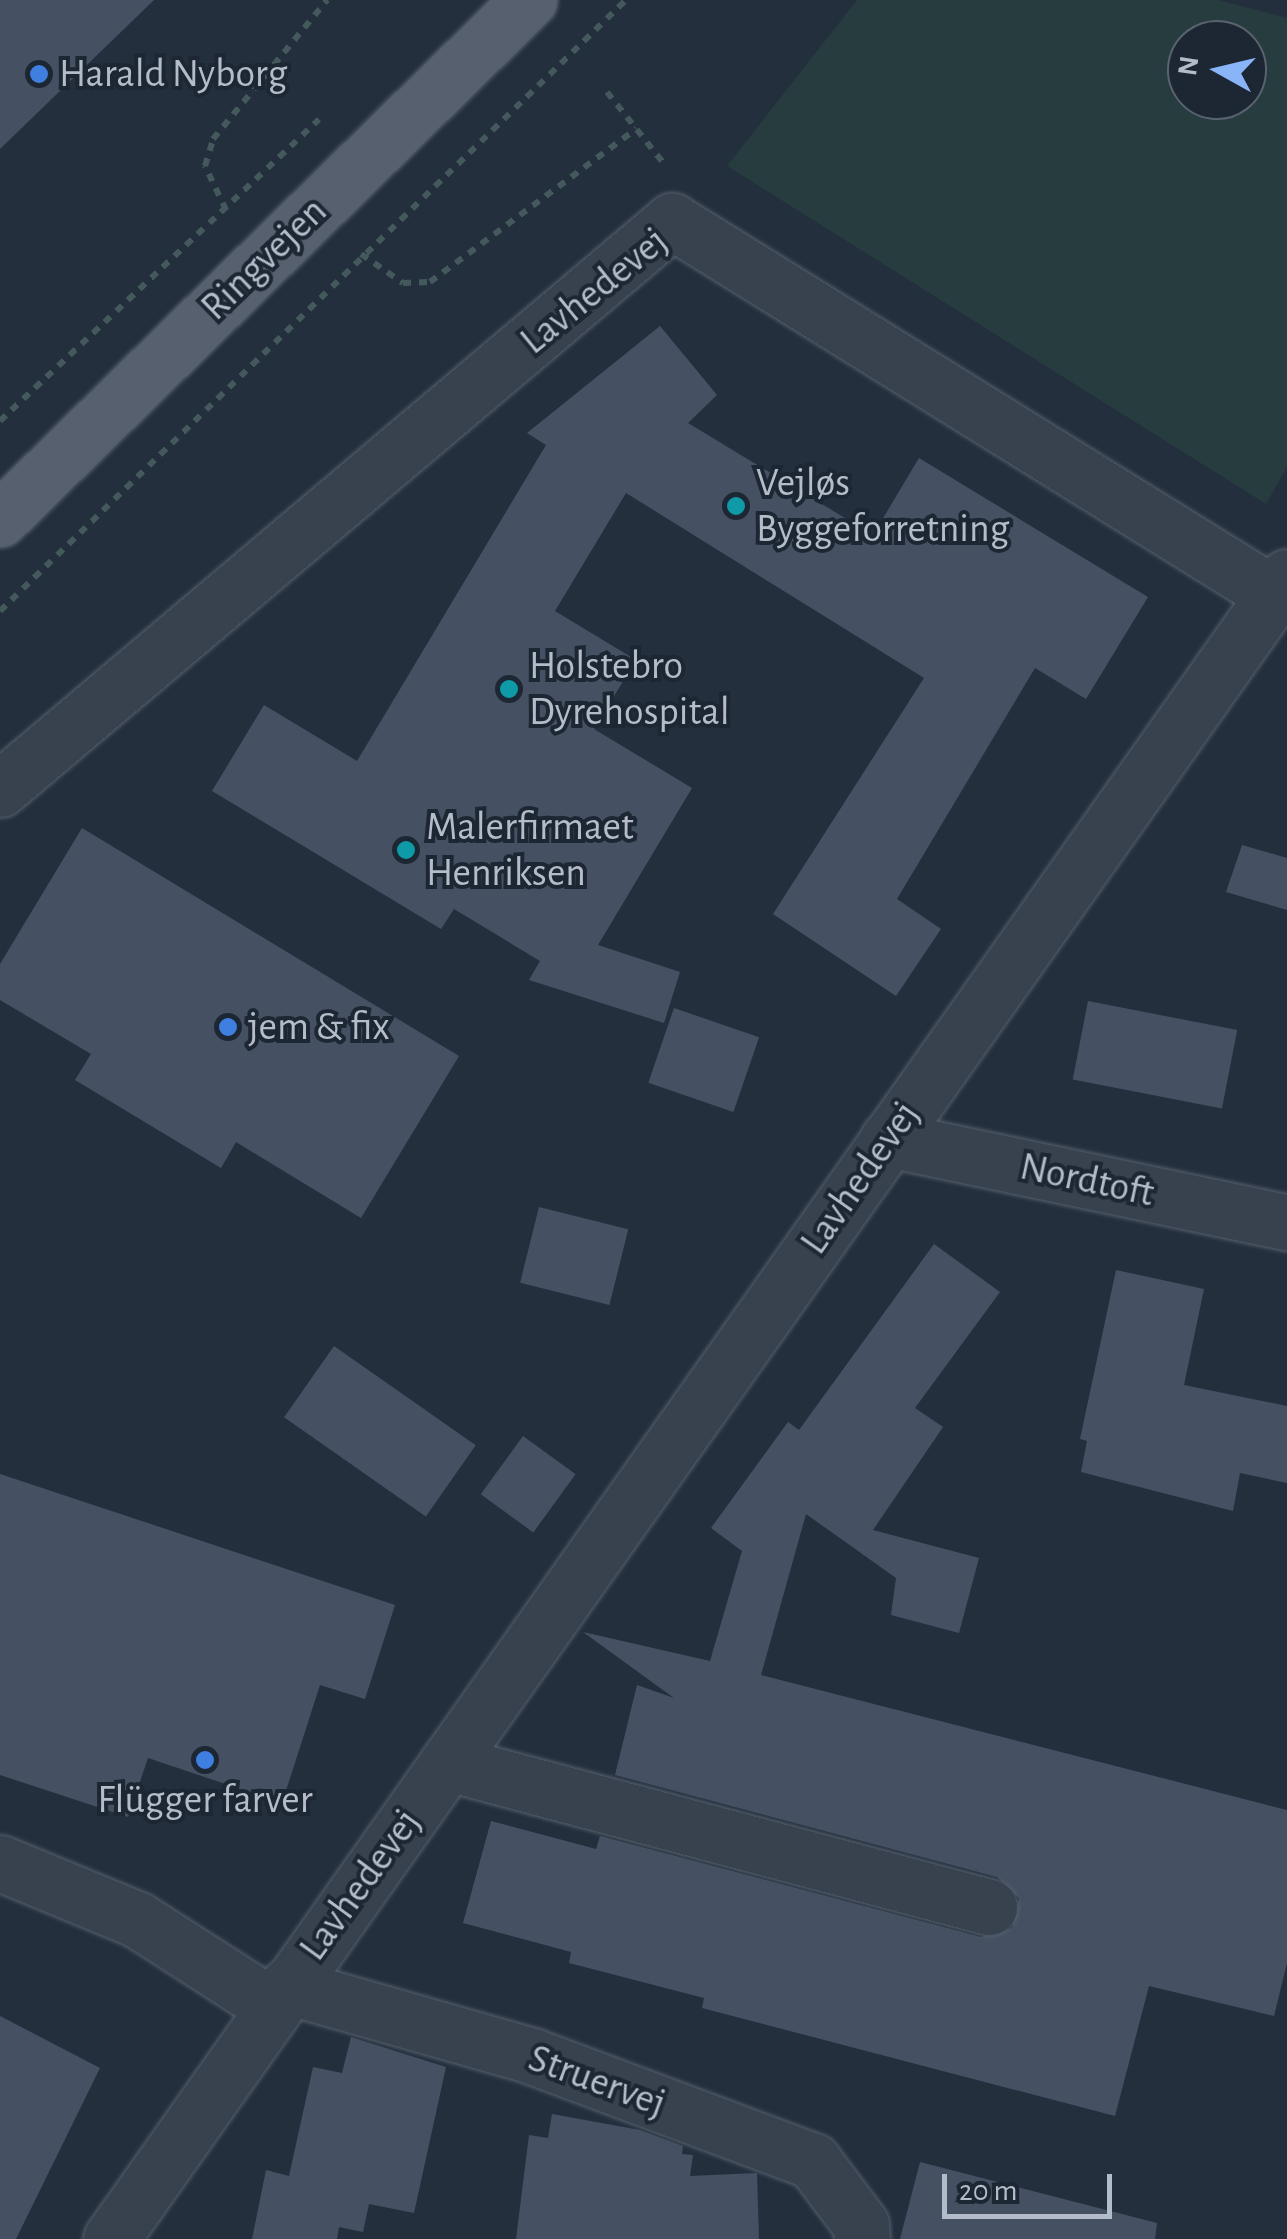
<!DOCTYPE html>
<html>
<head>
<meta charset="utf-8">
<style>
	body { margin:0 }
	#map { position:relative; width:1287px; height:2239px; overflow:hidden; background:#242f3e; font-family:"Alegreya Sans",sans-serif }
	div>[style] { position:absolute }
	.green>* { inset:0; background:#263c3f }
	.building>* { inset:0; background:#455162; transform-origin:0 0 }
	.path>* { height:6px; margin-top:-3px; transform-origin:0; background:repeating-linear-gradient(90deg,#44595c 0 8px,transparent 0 16px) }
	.roads { filter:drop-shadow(0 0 2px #565f6c) drop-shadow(0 0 2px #565f6c) }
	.minor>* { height:55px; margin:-27.5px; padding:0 27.5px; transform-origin:27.5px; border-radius:27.5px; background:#38414e }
	.major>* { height:55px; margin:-27.5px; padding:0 27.5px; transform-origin:27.5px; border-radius:27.5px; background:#56606e }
	.dots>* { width:28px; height:28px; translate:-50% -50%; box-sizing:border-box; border:5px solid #1d2633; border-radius:50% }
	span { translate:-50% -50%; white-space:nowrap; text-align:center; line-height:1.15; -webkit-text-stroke:8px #1d2633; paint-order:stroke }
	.poi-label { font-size:40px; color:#b4bcc9 }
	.left { translate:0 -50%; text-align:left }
	.street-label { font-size:40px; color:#b4bcc9 }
	.north { position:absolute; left:1167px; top:20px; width:100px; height:100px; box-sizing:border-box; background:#1d2633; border:2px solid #59626f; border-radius:50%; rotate:278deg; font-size:28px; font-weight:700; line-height:40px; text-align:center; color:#b4bcc9 }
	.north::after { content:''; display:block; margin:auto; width:35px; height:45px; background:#8ab4f8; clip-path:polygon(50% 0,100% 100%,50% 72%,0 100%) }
	.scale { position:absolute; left:942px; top:2174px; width:170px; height:45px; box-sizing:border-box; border:5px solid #b4bcc9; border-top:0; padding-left:12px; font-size:30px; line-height:35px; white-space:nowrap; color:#b4bcc9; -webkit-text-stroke:8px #1d2633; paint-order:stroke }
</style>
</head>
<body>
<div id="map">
	<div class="green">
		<div style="clip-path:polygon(evenodd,857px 0,1218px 0,1287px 18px,1287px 467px,1266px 504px,727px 166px,857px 0,1187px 40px,1247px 40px,1247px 100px,1187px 100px,1187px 40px)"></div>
	</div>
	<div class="building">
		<div style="clip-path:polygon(0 0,154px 0,0 149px)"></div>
		<div style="clip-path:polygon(660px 326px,717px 395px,688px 423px,873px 535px,919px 458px,1148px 597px,1086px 699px,1035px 668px,897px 899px,941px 929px,896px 996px,773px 914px,924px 678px,626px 493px,555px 611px,636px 660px,594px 729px,692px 788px,598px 945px,680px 972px,664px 1023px,529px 980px,540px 961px,454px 909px,441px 929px,212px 791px,264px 705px,357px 761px,546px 445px,527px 433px)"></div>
		<div style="clip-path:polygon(82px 828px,459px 1056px,361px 1218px,236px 1142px,221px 1168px,75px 1080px,91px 1054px,0 1000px,0 964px)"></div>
		<div style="clip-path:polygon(1242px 845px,1287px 858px,1287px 910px,1226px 892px)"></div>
		<div style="left:1088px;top:1001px;width:152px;height:80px;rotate:11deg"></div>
		<div style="left:674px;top:1008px;width:90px;height:79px;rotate:19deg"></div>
		<div style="left:539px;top:1207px;width:92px;height:78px;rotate:14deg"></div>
		<div style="clip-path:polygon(934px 1244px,1000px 1292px,915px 1408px,943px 1427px,873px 1530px,979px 1558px,959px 1633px,891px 1615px,896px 1578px,806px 1514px,761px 1675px,1287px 1810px,1287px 1963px,1274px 2016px,1149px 1986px,1115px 2116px,702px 2008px,704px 1998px,569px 1963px,571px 1952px,463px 1923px,491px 1821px,596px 1849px,600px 1836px,981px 1937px,1012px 1928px,1019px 1898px,997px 1877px,615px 1775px,637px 1685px,674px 1698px,583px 1632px,710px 1661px,742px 1551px,711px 1528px,788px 1422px,799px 1430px)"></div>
		<div style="clip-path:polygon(1116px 1270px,1204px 1289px,1184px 1385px,1287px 1406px,1287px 1483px,1240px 1473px,1233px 1511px,1081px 1472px,1087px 1441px,1080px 1439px)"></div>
		<div style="left:334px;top:1346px;width:173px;height:87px;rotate:35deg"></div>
		<div style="left:523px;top:1436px;width:65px;height:72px;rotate:36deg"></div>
		<div style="clip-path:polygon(0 1474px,395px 1605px,365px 1699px,320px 1685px,282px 1803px,148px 1758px,128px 1817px,0 1775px)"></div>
		<div style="clip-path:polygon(0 2016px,100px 2068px,16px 2239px,0 2239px)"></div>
		<div style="clip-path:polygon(351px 2037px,446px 2067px,414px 2213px,369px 2204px,363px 2232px,339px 2227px,337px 2239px,252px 2239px,266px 2170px,289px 2176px,313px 2067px,342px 2073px)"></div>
		<div style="clip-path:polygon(552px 2114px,640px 2130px,683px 2146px,682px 2154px,693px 2155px,690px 2176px,757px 2173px,759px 2239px,516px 2239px,529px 2135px,548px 2138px)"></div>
		<div style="clip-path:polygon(920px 2162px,1157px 2223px,1155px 2239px,900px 2239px)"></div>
	</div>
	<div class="path">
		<div style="left:607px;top:92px;width:93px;rotate:51.5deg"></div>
		<div style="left:226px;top:210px;width:49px;rotate:-115.5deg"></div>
		<div style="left:205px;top:166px;width:28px;rotate:-73deg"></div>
		<div style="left:213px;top:139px;width:180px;rotate:-50.6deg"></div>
		<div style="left:361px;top:254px;width:51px;rotate:34.6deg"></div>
		<div style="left:403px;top:283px;width:27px;rotate:-2deg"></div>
		<div style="left:430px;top:282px;width:257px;rotate:-36.6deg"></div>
		<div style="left:0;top:421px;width:439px;rotate:-43.4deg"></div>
		<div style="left:0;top:611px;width:875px;rotate:-44.31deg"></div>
	</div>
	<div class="roads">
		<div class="minor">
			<div style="left:0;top:789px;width:880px;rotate:-40.21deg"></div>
			<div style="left:672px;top:221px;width:711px;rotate:31.83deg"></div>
			<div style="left:888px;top:1139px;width:408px;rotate:11.8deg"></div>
			<div style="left:448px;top:1763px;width:560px;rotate:14.91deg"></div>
			<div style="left:0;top:1863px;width:149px;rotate:22.4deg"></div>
			<div style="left:138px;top:1920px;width:159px;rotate:32.7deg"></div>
			<div style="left:287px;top:1986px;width:255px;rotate:15.9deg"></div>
			<div style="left:532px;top:2056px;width:300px;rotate:20.5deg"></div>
			<div style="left:813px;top:2161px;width:80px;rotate:53.1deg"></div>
			<div style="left:861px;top:2225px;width:14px;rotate:86deg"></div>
			<div style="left:111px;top:2239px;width:2036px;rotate:-54.72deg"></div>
		</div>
		<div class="major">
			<div style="left:0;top:519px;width:741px;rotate:-44.45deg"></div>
		</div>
	</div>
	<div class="dots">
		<div style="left:39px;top:74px;background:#3f7fe0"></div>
		<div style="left:736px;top:506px;background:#0f9aa8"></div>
		<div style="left:509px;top:689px;background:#0f9aa8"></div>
		<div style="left:406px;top:850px;background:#0f9aa8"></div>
		<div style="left:228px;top:1027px;background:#3f7fe0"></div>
		<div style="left:205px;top:1760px;background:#3f7fe0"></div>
	</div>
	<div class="poi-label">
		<span class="left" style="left:59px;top:74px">Harald Nyborg</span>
		<span class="left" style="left:756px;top:506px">Vejløs<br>Byggeforretning</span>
		<span class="left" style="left:529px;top:689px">Holstebro<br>Dyrehospital</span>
		<span class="left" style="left:426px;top:850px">Malerfirmaet<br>Henriksen</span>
		<span class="left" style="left:248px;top:1027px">jem &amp; fix</span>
		<span style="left:205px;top:1800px">Flügger farver</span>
	</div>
	<div class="street-label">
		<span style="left:264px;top:259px;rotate:-44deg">Ringvejen</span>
		<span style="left:594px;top:291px;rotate:-39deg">Lavhedevej</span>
		<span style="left:860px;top:1178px;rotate:-55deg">Lavhedevej</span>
		<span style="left:1087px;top:1180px;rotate:12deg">Nordtoft</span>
		<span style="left:360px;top:1885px;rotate:-54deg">Lavhedevej</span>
		<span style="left:597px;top:2081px;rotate:20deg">Struervej</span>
	</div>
	<div class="north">N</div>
	<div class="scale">20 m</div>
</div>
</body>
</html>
